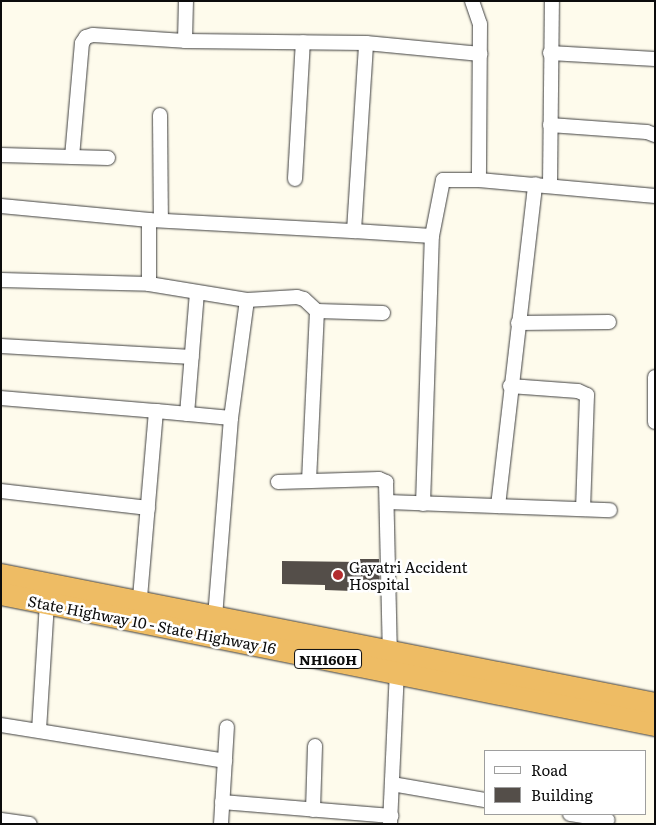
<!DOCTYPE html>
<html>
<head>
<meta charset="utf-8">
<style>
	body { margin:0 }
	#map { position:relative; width:656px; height:825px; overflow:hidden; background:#fefbec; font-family:Literata,serif }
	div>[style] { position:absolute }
	.building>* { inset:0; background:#544e49 }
	.roads { filter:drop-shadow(0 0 1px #3f3f3f) drop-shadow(0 0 1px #3f3f3f) }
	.minor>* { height:14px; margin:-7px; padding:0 7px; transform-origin:7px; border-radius:7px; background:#fff }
	.trunk>* { height:22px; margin:-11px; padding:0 11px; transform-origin:11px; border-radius:11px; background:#eebc64 }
	.dots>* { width:14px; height:14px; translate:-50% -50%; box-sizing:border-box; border:2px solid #fff; border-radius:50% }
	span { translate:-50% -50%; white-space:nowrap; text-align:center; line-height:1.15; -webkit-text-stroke:5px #fff; paint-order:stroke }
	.shield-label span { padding:1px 4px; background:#fff; border:1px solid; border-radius:4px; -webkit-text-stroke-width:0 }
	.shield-label { font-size:14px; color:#0c0c0c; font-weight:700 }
	.poi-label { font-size:15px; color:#0c0c0c }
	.left { translate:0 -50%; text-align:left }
	.street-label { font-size:15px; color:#0c0c0c }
	.frame { position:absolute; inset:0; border:2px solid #0c0c0c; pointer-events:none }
	.legend { position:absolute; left:484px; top:750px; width:162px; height:65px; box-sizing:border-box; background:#fff; border:1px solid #9e9e9e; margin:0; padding:6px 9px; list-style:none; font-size:15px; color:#0c0c0c }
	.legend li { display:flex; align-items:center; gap:10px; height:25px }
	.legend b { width:25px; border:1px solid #9e9e9e }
</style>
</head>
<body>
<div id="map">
	<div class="building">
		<div style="clip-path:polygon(360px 559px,379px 559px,380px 592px,325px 590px,325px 585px,282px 584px,282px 561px,360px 562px)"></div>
	</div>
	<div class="roads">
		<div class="minor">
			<div style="left:472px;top:1px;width:24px;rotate:71deg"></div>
			<div style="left:480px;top:24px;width:156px;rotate:90.4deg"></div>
			<div style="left:366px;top:43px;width:115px;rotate:5.5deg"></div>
			<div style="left:550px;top:53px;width:105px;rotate:3.3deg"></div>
			<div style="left:160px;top:115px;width:105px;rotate:89.5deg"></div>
			<div style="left:550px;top:125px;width:97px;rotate:4.1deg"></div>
			<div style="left:647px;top:132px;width:9px;rotate:21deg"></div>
			<div style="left:1px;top:155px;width:107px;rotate:1.6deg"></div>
			<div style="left:72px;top:157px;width:114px;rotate:-85deg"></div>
			<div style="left:82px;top:43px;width:7px;rotate:-56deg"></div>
			<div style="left:86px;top:37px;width:7px;rotate:-16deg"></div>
			<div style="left:93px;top:35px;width:92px;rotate:3.7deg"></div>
			<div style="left:295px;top:179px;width:137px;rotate:-86.7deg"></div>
			<div style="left:550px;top:185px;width:184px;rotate:-89.4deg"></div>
			<div style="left:1px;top:206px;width:149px;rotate:5.4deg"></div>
			<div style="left:149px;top:220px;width:205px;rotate:3.1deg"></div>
			<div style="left:354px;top:231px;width:188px;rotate:-86.3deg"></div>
			<div style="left:366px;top:43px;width:181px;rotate:-179.4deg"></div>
			<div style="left:185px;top:41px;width:40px;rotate:-88.6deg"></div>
			<div style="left:149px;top:220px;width:64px;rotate:90deg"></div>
			<div style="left:149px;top:284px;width:99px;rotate:9.3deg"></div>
			<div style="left:247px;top:300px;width:119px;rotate:97.7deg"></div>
			<div style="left:231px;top:418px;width:75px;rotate:-174.7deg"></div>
			<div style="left:354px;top:231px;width:78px;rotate:3.7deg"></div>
			<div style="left:432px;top:236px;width:57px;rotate:-78.9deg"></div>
			<div style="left:443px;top:180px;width:36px"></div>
			<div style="left:479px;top:180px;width:177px;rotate:5.2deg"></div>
			<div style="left:1px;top:280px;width:148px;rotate:1.5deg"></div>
			<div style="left:247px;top:300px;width:50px;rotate:-3.4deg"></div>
			<div style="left:297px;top:297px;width:7px;rotate:16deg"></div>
			<div style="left:304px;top:299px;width:18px;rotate:43deg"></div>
			<div style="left:317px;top:311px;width:170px;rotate:92.7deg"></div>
			<div style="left:317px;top:311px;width:66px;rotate:1.7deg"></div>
			<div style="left:518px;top:323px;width:91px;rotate:-0.6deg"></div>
			<div style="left:1px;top:346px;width:191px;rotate:3.3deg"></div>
			<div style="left:655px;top:377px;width:45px;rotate:90deg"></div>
			<div style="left:510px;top:386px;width:68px;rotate:4.2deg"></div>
			<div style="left:578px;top:391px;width:10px;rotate:24deg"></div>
			<div style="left:587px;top:395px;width:114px;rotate:92deg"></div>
			<div style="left:1px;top:398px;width:156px;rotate:4.8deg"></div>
			<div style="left:156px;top:411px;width:199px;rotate:94.9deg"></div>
			<div style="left:187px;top:414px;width:122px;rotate:-85.3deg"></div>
			<div style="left:278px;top:482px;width:101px;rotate:-1.7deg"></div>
			<div style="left:379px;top:479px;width:8px;rotate:23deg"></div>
			<div style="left:386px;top:482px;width:170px;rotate:88.7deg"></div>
			<div style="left:1px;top:491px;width:148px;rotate:6.6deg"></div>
			<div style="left:388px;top:502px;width:222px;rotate:2.1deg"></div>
			<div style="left:423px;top:504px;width:268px;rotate:-88.1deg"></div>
			<div style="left:498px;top:506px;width:324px;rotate:-83.4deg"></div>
			<div style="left:215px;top:617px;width:200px;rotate:-85.4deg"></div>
			<div style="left:1px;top:725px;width:227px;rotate:9.1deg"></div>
			<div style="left:39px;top:730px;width:127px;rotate:-86.4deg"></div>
			<div style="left:392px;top:784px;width:94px;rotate:9.8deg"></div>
			<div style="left:222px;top:802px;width:170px;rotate:4.7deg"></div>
			<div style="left:313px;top:810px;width:64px;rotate:-88.2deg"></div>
			<div style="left:570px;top:814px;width:38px;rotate:9deg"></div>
			<div style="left:1px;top:820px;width:29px;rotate:8deg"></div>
			<div style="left:221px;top:824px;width:97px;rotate:-86.5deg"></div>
			<div style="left:390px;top:824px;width:157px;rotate:-87.4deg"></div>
		</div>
		<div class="trunk">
			<div style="left:1px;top:575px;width:667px;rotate:11.16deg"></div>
			<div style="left:1px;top:594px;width:667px;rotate:11.33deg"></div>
		</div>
	</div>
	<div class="dots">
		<div style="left:338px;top:575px;background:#b32d2f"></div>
	</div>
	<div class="shield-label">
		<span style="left:328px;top:659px">NH160H</span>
	</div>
	<div class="poi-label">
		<span class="left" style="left:349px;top:575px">Gayatri Accident<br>Hospital</span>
	</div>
	<div class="street-label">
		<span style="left:152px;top:624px;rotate:11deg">State Highway 10 - State Highway 16</span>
	</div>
	<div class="frame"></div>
	<ul class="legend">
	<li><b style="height:6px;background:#fff"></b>Road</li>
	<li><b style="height:14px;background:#544e49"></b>Building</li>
	</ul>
</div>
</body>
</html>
